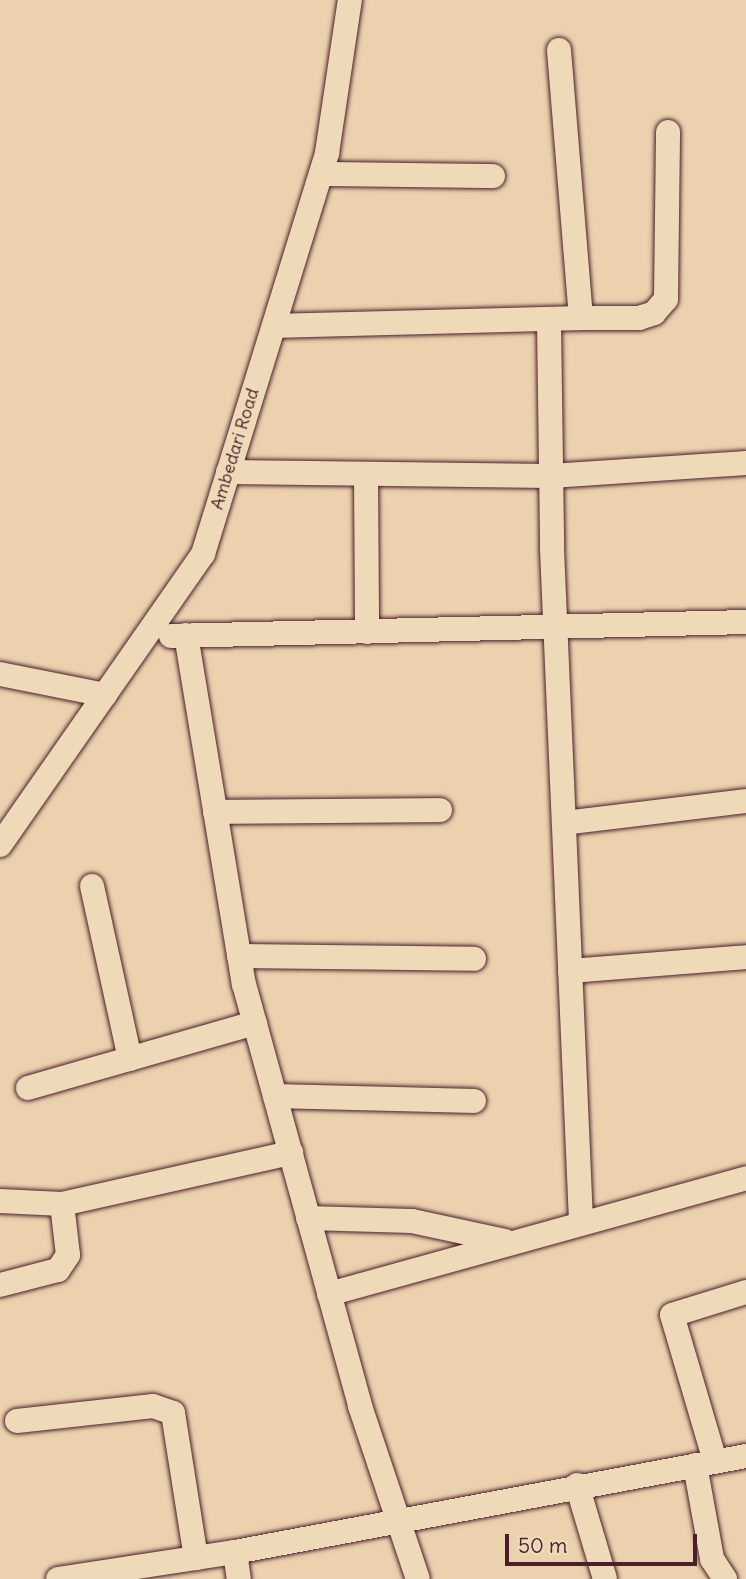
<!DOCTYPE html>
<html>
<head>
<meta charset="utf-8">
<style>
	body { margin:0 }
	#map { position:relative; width:746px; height:1579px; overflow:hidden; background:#ecd1ae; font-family:Delius,sans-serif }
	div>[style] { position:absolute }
	.roads { filter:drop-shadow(0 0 2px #4a1f2b) drop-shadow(0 0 2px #4a1f2b) }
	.minor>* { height:24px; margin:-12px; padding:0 12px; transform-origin:12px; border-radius:12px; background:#eedab8 }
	span { translate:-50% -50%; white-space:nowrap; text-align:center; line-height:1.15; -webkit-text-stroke:6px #eedab8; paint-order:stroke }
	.street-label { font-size:18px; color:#4a1f2b }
	.scale { position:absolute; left:505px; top:1534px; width:192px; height:32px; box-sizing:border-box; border:4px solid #4a1f2b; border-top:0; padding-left:9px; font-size:21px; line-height:24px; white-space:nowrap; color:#4a1f2b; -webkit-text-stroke:5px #eedab8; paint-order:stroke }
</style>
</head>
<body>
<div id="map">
	<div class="roads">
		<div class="minor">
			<div style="left:321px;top:174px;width:172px;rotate:0.7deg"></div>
			<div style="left:581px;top:318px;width:58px"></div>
			<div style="left:639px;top:318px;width:16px;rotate:-18deg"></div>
			<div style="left:654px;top:313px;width:18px;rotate:-49deg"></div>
			<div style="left:666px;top:299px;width:167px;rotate:-89.3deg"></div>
			<div style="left:549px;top:322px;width:227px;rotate:89.2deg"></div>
			<div style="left:552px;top:549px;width:673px;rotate:87.53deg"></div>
			<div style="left:274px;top:326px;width:307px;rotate:-1.5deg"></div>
			<div style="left:581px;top:318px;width:269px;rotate:-94.7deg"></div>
			<div style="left:228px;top:472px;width:323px;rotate:0.7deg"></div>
			<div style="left:551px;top:476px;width:195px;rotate:-3.8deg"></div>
			<div style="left:366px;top:474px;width:158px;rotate:89.6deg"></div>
			<div style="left:186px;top:635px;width:354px;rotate:80.6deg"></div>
			<div style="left:244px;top:984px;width:438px;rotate:74.6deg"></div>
			<div style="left:360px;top:1406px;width:182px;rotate:71.5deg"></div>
			<div style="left:171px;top:636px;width:575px;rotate:-1.39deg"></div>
			<div style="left:0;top:674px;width:107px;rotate:11.3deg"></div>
			<div style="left:215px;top:812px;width:225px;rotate:-0.5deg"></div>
			<div style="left:564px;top:823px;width:183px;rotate:-6.9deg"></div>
			<div style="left:0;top:845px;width:355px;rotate:-55.1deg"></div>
			<div style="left:203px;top:554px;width:420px;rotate:-72.8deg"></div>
			<div style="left:327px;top:153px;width:155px;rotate:-81.5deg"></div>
			<div style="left:92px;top:886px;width:177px;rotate:77.6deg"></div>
			<div style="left:239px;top:956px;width:235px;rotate:0.7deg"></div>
			<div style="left:570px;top:971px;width:177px;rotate:-4.5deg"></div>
			<div style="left:28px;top:1088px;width:236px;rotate:-16deg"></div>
			<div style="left:275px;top:1096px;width:199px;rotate:1.4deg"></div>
			<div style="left:0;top:1201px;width:62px;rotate:2.8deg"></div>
			<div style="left:62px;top:1204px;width:235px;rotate:-12.6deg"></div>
			<div style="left:308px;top:1218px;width:104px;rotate:1.7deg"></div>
			<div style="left:412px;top:1221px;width:95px;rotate:12.1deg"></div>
			<div style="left:0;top:1285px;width:60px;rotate:-14.5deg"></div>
			<div style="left:58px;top:1270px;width:18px;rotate:-56deg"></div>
			<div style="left:68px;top:1255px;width:51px;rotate:-96.7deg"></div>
			<div style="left:329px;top:1294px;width:433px;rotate:-15.5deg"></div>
			<div style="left:17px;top:1421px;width:137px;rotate:-6.3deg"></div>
			<div style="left:153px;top:1406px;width:21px;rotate:19deg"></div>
			<div style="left:173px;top:1413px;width:147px;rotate:81deg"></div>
			<div style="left:715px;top:1461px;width:152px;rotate:-106.4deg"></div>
			<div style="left:672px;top:1315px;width:77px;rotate:-17.3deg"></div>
			<div style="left:695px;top:1465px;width:96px;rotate:79.7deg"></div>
			<div style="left:712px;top:1559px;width:24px;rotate:57deg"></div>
			<div style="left:577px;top:1485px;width:98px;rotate:73.4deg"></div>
			<div style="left:235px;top:1552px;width:27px;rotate:82deg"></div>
			<div style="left:58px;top:1579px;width:179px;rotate:-8.7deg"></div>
			<div style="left:235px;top:1552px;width:520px;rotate:-10.64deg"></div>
		</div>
	</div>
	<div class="street-label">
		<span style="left:235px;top:449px;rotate:-73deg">Ambedari Road</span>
	</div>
	<div class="scale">50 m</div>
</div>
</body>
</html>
